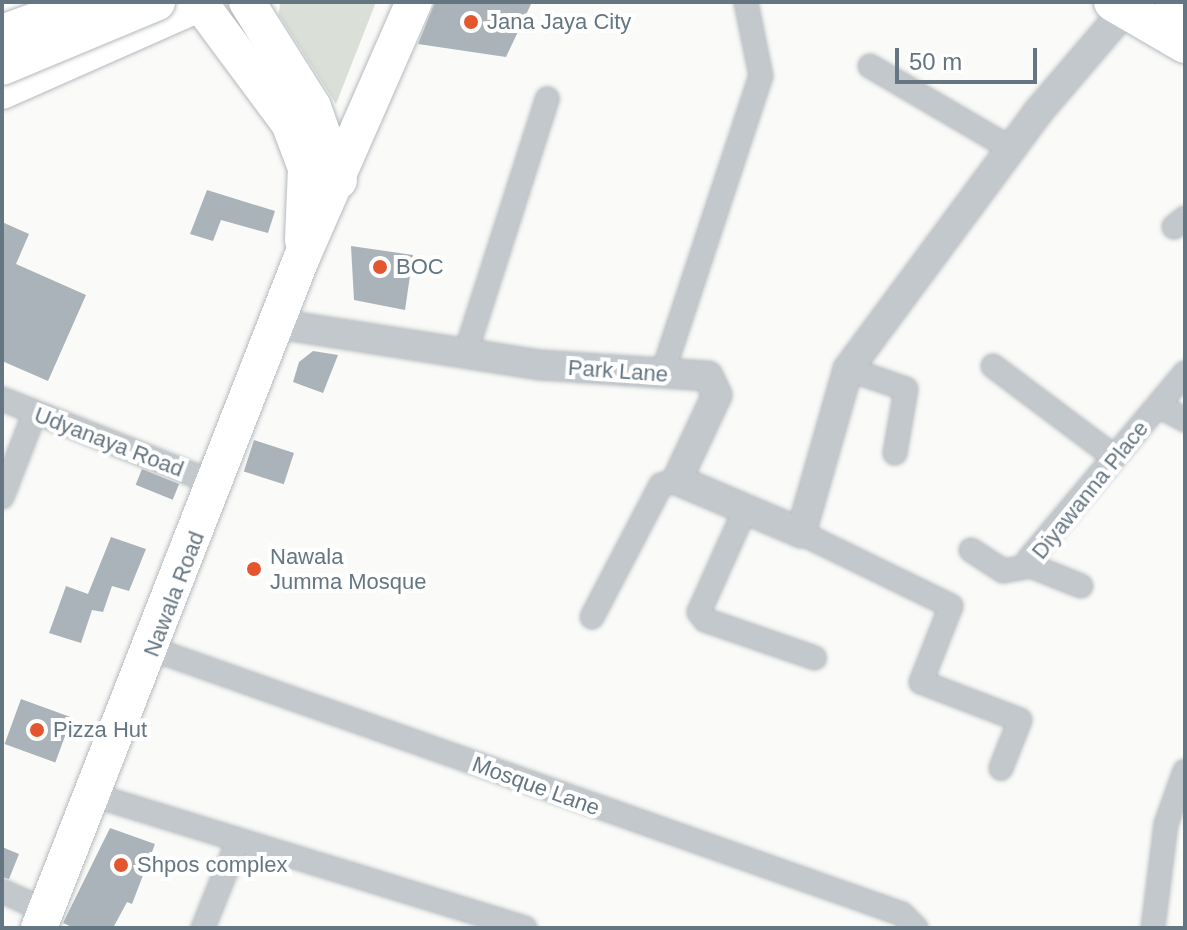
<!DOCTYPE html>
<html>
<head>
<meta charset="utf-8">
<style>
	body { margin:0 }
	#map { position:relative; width:1187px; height:930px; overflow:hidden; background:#fafaf8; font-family:Arial,sans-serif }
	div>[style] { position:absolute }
	.green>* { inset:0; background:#dadfd7 }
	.building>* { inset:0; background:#aab3b9; transform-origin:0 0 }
	.roads { filter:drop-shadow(0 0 2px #b5babe) drop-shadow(0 0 2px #b5babe) }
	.minor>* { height:22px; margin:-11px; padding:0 11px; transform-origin:11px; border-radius:11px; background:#c3c8cc }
	.tertiary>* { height:28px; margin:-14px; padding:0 14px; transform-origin:14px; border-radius:14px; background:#c3c8cc }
	.primary>* { height:36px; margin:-18px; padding:0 18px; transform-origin:18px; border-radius:18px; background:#fff }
	.trunk>* { height:38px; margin:-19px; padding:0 19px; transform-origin:19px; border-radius:19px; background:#fff }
	.bridges { filter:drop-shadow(0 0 2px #b4b9bd) drop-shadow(0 0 2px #b4b9bd) }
	.trunk-bridge>* { height:38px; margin:-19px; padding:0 19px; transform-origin:19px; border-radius:19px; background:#fff }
	.dots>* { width:22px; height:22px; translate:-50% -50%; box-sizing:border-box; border:4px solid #fff; border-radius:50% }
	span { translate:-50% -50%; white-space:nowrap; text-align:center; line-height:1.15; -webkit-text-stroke:8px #fff; paint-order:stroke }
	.poi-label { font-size:22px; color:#657683 }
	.left { translate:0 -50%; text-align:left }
	.street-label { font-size:22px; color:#657683 }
	.frame { position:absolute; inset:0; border:4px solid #657683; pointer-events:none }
	.scale { position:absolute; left:895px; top:48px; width:142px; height:36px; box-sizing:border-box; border:4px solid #657683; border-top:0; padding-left:10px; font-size:24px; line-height:28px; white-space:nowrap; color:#657683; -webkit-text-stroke:6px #fff; paint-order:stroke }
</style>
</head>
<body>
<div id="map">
	<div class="green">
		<div style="clip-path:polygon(280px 2px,376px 2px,336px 104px,279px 15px)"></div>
	</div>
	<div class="building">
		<div style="clip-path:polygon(435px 2px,532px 2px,506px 57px,418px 44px)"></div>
		<div style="clip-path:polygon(207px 190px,275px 211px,268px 233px,221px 220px,213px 241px,190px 234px)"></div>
		<div style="clip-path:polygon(2px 222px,29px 234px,16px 264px,86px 295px,48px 381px,2px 361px)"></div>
		<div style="clip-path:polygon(351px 246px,413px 255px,405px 310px,354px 300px)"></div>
		<div style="clip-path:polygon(313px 351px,338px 355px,323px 393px,293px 382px,299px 362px)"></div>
		<div style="left:254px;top:440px;width:42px;height:33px;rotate:18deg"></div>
		<div style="left:142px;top:469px;width:40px;height:17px;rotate:22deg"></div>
		<div style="clip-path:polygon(111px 537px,146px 549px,129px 591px,112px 586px,103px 612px,92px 610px,81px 643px,49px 633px,66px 586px,88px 594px)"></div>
		<div style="left:21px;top:699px;width:54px;height:48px;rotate:20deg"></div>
		<div style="clip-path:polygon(110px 828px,155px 844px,132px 904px,127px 902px,113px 928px,74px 928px,63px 923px)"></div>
		<div style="clip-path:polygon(2px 847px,19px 854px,9px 879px,2px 877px)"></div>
	</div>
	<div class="roads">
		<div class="minor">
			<div style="left:870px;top:66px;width:166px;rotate:30.4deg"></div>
			<div style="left:1174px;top:227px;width:14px;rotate:-39deg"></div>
			<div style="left:466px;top:352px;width:266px;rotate:-72.2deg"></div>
			<div style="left:993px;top:366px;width:151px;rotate:36.9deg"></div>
			<div style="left:848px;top:369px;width:61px;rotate:19deg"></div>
			<div style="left:906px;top:389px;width:65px;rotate:99.8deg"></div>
			<div style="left:662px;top:375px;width:315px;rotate:-71.7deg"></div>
			<div style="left:761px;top:76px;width:76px;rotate:-101.5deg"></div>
			<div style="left:2px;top:399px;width:231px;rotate:21.6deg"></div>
			<div style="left:1159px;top:406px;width:30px;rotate:28deg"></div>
			<div style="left:2px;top:497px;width:91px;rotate:-68.8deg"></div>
			<div style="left:744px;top:512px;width:110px;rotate:114.2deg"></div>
			<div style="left:699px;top:612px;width:10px;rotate:53deg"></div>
			<div style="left:705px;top:620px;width:116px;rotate:19.1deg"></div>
			<div style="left:801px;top:533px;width:167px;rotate:26deg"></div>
			<div style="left:951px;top:606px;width:82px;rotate:111.5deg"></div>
			<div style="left:921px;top:682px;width:106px;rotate:21deg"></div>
			<div style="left:1020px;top:720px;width:52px;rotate:111.6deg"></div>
			<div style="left:971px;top:550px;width:38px;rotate:33deg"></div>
			<div style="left:1003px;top:571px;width:28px;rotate:-10deg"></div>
			<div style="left:1081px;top:586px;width:54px;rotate:-158.2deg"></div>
			<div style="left:1031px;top:566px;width:7px;rotate:-106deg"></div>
			<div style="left:1029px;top:559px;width:243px;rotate:-50deg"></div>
			<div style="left:592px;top:617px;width:149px;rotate:-62.4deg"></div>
			<div style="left:661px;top:485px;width:17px;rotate:-17deg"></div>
			<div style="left:152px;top:649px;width:795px;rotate:19.46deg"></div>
			<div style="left:902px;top:914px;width:20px;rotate:45deg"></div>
			<div style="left:93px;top:795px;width:452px;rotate:17.1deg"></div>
			<div style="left:2px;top:891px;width:48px;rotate:24.4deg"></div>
			<div style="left:203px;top:928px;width:94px;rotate:-68.1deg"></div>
			<div style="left:1153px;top:928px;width:105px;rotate:-82.9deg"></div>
			<div style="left:1166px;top:824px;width:56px;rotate:-70.3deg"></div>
		</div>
		<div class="tertiary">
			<div style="left:278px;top:324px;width:266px;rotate:8.9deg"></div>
			<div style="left:541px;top:365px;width:167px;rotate:3.8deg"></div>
			<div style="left:708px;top:376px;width:21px;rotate:65deg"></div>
			<div style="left:717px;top:395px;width:94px;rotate:115.2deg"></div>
			<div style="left:677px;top:480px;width:135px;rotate:23.1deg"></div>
			<div style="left:801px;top:533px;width:171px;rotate:-74deg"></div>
			<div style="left:848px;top:369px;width:320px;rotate:-53.5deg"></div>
			<div style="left:1038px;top:112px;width:134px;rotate:-49.5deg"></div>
		</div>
		<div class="primary">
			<div style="left:199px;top:2px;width:151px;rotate:53.4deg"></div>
			<div style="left:289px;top:123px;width:48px;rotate:69.3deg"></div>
			<div style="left:306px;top:168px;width:72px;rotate:92.4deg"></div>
			<div style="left:247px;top:2px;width:124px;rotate:57.8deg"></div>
			<div style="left:313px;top:107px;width:78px;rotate:70.6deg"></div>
			<div style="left:39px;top:928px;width:721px;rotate:-68.6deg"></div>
			<div style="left:302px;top:257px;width:279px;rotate:-66.3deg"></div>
		</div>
		<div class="trunk">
			<div style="left:1113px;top:2px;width:83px;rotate:30.3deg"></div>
			<div style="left:1174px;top:2px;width:13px;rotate:32deg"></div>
			<div style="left:2px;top:9px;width:19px;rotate:-21deg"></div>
			<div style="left:2px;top:90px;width:218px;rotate:-23.9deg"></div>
		</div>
	</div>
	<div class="bridges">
		<div class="trunk-bridge">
			<div style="left:2px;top:34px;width:94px;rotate:-20deg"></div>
			<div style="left:2px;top:66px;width:167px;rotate:-22.6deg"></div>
		</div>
	</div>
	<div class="dots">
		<div style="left:471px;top:22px;background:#e4572e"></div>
		<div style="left:380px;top:267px;background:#e4572e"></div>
		<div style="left:254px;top:569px;background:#e4572e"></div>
		<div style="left:37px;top:730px;background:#e4572e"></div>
		<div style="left:121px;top:865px;background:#e4572e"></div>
	</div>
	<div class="poi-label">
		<span class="left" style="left:487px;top:22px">Jana Jaya City</span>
		<span class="left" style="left:396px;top:267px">BOC</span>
		<span class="left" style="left:270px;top:569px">Nawala<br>Jumma Mosque</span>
		<span class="left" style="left:53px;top:730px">Pizza Hut</span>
		<span class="left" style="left:137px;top:865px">Shpos complex</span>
	</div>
	<div class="street-label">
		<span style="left:618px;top:371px;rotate:4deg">Park Lane</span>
		<span style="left:109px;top:442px;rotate:21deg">Udyanaya Road</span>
		<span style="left:1090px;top:490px;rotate:-51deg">Diyawanna Place</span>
		<span style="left:174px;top:594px;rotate:-69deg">Nawala Road</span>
		<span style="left:536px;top:786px;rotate:20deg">Mosque Lane</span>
	</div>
	<div class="frame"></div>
	<div class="scale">50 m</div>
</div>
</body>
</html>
